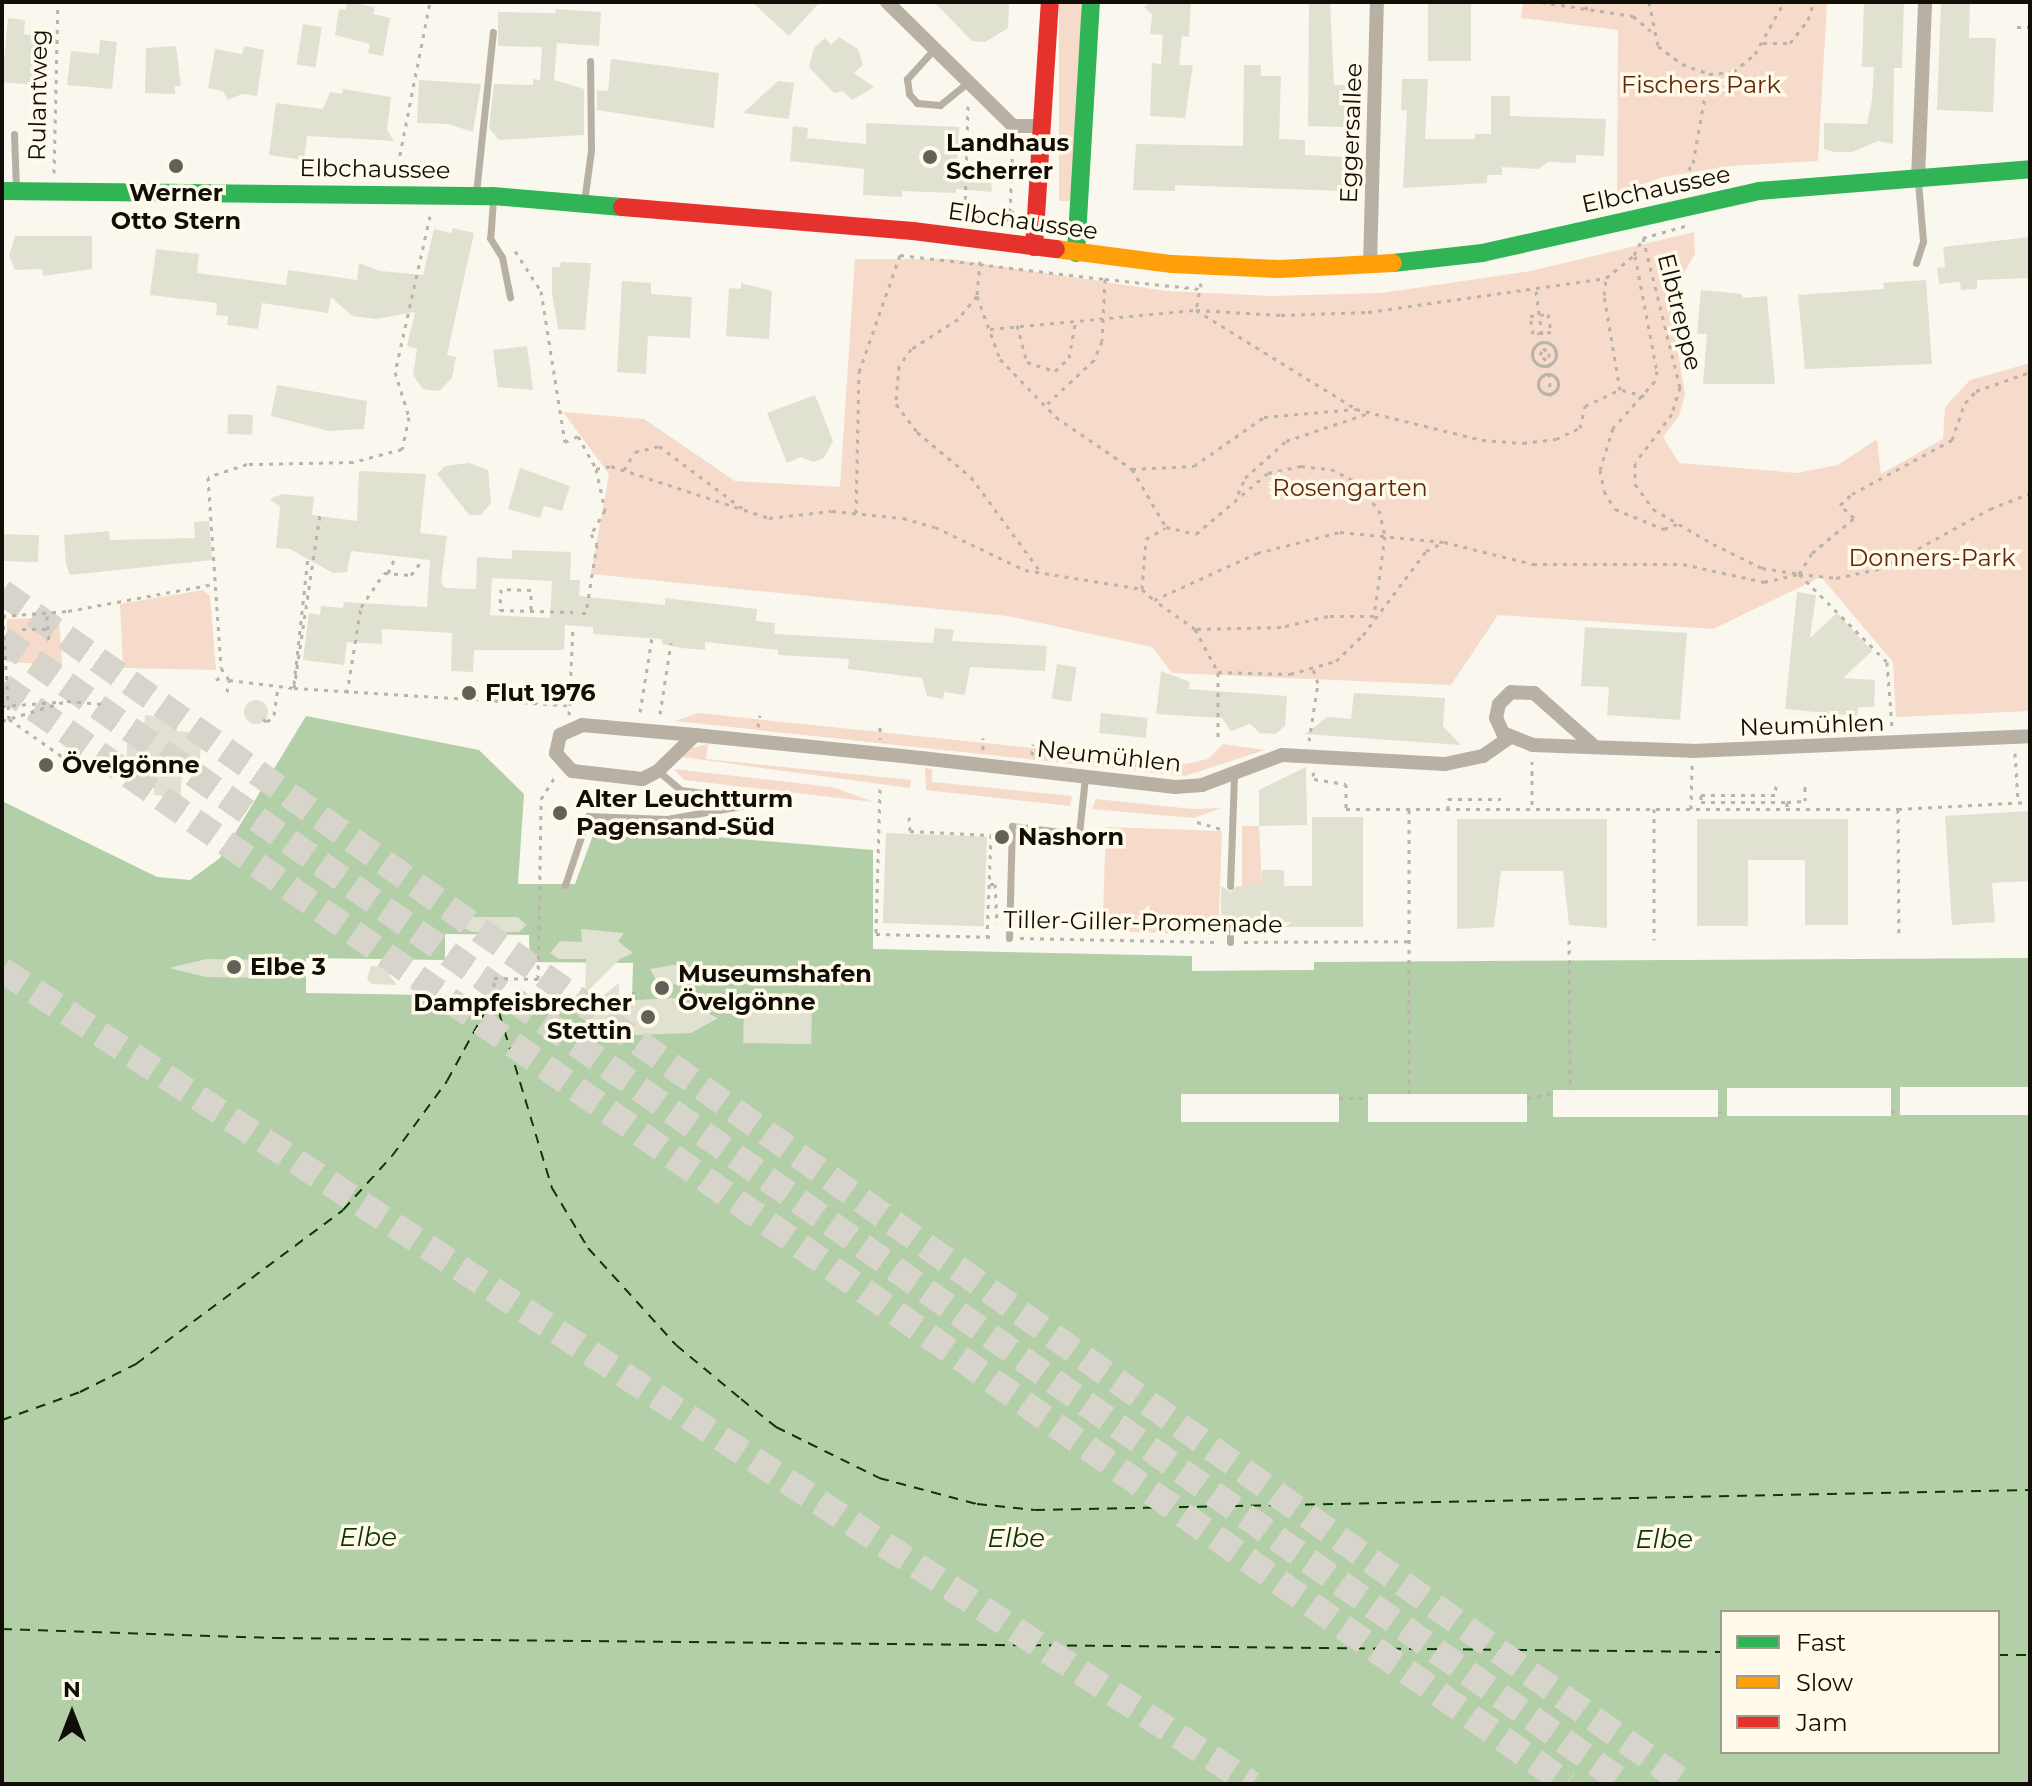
<!DOCTYPE html>
<html>
<head>
<meta charset="utf-8">
<style>
	body { margin:0 }
	#map { position:relative; width:2032px; height:1786px; overflow:hidden; background:#faf7ef; font-family:Montserrat,sans-serif }
	div>[style] { position:absolute }
	.green>* { inset:0; background:#f6daca; transform-origin:0 0 }
	.water>* { inset:0; background:#b3cfa8 }
	.pier>* { inset:0; background:#faf7ef; transform-origin:0 0 }
	.ferry>* { height:2px; margin-top:-1px; transform-origin:0; background:repeating-linear-gradient(90deg,#0f3701 0 10px,transparent 0 18px) }
	.building>* { inset:0; background:#e1e1d1; transform-origin:0 0 }
	.round { border-radius:50% }
	.highway-tunnel>* { height:26px; margin-top:-13px; transform-origin:0; background:repeating-linear-gradient(90deg,#d7d4cc 0 26px,transparent 0 39px) }
	.path>* { height:3px; margin-top:-1.5px; transform-origin:0; background:repeating-linear-gradient(90deg,#b9b3a9 0 4px,transparent 0 10px) }
	.path>.ring { margin:-1.5px; padding:0; box-sizing:content-box; background:none; border:3px solid #b9b3a9; border-radius:50% }
	.lane>* { height:7px; margin:-3.5px; padding:0 3.5px; transform-origin:3.5px; border-radius:3.5px; background:#b9b0a4 }
	.street>* { height:14px; margin:-7px; padding:0 7px; transform-origin:7px; border-radius:7px; background:#b9b0a4 }
	.fast>* { height:18px; margin:-9px; padding:0 9px; transform-origin:9px; border-radius:9px; background:#30b455 }
	.slow>* { height:18px; margin:-9px; padding:0 9px; transform-origin:9px; border-radius:9px; background:#ff9f0a }
	.jam>* { height:18px; margin:-9px; padding:0 9px; transform-origin:9px; border-radius:9px; background:#e5322d }
	.dots>* { width:22px; height:22px; translate:-50% -50%; box-sizing:border-box; border:4px solid #fffaea; border-radius:50% }
	span { translate:-50% -50%; white-space:nowrap; text-align:center; line-height:1.15; -webkit-text-stroke:7px #fffaea; paint-order:stroke }
	.park-label { font-size:24px; color:#612908 }
	.street-label { font-size:24px; color:#100e07 }
	.poi-label { font-size:24px; color:#100e07; font-weight:700 }
	.left { translate:0 -50%; text-align:left }
	.right { translate:-100% -50%; text-align:right }
	.water-label { font-size:26px; color:#0f3701; font-style:italic }
	.frame { position:absolute; inset:0; border:4px solid #100e07; pointer-events:none }
	.legend { position:absolute; left:1720px; top:1610px; width:280px; height:144px; box-sizing:border-box; background:#fffaea; border:2px solid #9f9c8f; margin:0; padding:10px 14px; list-style:none; font-size:24px; color:#100e07 }
	.legend li { display:flex; align-items:center; gap:16px; height:40px }
	.legend b { width:40px; border:2px solid #9f9c8f }
	.north { position:absolute; left:32px; top:1674px; width:80px; height:80px; -webkit-text-stroke:6px #fffaea; paint-order:stroke; rotate:0deg; font-size:22px; font-weight:700; line-height:32px; text-align:center; color:#100e07 }
	.north::after { content:''; display:block; margin:auto; width:28px; height:36px; background:#100e07; clip-path:polygon(50% 0,100% 100%,50% 72%,0 100%) }
</style>
</head>
<body>
<div id="map">
	<div class="green">
		<div style="left:1059px;top:2px;width:22px;height:199px"></div>
		<div style="clip-path:polygon(1523px 2px,1827px 2px,1818px 161px,1730px 166px,1663px 177px,1617px 193px,1618px 30px,1521px 18px)"></div>
		<div style="clip-path:polygon(1694px 232px,1695px 254px,1685px 271px,1666px 281px,1685px 394px,1679px 416px,1663px 437px,1679px 463px,1797px 473px,1838px 465px,1877px 439px,1881px 474px,1943px 439px,1945px 407px,1970px 380px,2030px 363px,2030px 711px,1896px 717px,1893px 662px,1821px 577px,1713px 629px,1498px 615px,1451px 685px,1172px 673px,1152px 647px,1008px 616px,591px 574px,609px 474px,563px 412px,644px 419px,735px 481px,840px 487px,855px 259px,951px 259px,1166px 291px,1271px 296px,1382px 293px,1531px 271px)"></div>
		<div style="clip-path:polygon(203px 590px,210px 596px,216px 670px,123px 668px,120px 604px)"></div>
		<div style="clip-path:polygon(59px 617px,62px 665px,6px 662px,7px 619px)"></div>
		<div style="clip-path:polygon(698px 713px,1186px 764px,1208px 759px,1223px 744px,1265px 750px,1185px 776px,675px 721px)"></div>
		<div style="clip-path:polygon(708px 744px,706px 759px,911px 780px,910px 788px,682px 757px,692px 748px)"></div>
		<div style="clip-path:polygon(925px 768px,932px 769px,932px 782px,1072px 796px,1070px 806px,926px 790px)"></div>
		<div style="clip-path:polygon(674px 769px,832px 787px,874px 802px,684px 780px)"></div>
		<div style="clip-path:polygon(1096px 799px,1192px 809px,1221px 808px,1194px 818px,1092px 809px)"></div>
		<div style="clip-path:polygon(1242px 826px,1259px 826px,1262px 886px,1242px 886px)"></div>
		<div style="left:1106px;top:827px;width:116px;height:104px;rotate:2deg"></div>
	</div>
	<div class="water">
		<div style="clip-path:polygon(evenodd,306px 716px,479px 750px,524px 794px,518px 884px,575px 884px,596px 827px,873px 850px,873px 949px,1192px 956px,1192px 971px,1314px 970px,1314px 962px,2030px 958px,2030px 1784px,2px 1784px,2px 801px,157px 877px,190px 880px,220px 858px,306px 716px,1722px 1612px,1998px 1612px,1998px 1752px,1722px 1752px,1722px 1612px)"></div>
	</div>
	<div class="pier">
		<div style="clip-path:polygon(445px 934px,529px 935px,530px 962px,633px 963px,632px 998px,306px 993px,306px 958px,445px 960px)"></div>
		<div style="left:2030px;top:1087px;width:28px;height:130px;rotate:90deg"></div>
		<div style="left:1891px;top:1088px;width:28px;height:164px;rotate:90deg"></div>
		<div style="left:1553px;top:1090px;width:165px;height:27px"></div>
		<div style="left:1181px;top:1094px;width:158px;height:28px"></div>
		<div style="left:1368px;top:1094px;width:159px;height:28px"></div>
	</div>
	<div class="ferry">
		<div style="left:494px;top:996px;width:201px;rotate:73.2deg"></div>
		<div style="left:552px;top:1188px;width:70px;rotate:59deg"></div>
		<div style="left:588px;top:1248px;width:131px;rotate:47.8deg"></div>
		<div style="left:676px;top:1345px;width:85px;rotate:39.7deg"></div>
		<div style="left:741px;top:1399px;width:45px;rotate:38.7deg"></div>
		<div style="left:776px;top:1427px;width:115px;rotate:26.3deg"></div>
		<div style="left:879px;top:1478px;width:101px;rotate:14.9deg"></div>
		<div style="left:977px;top:1504px;width:58px;rotate:5.9deg"></div>
		<div style="left:1035px;top:1510px;width:995px;rotate:-1.15deg"></div>
		<div style="left:2px;top:1420px;width:83px;rotate:-19.7deg"></div>
		<div style="left:80px;top:1392px;width:63px;rotate:-26.6deg"></div>
		<div style="left:136px;top:1364px;width:258px;rotate:-36.6deg"></div>
		<div style="left:343px;top:1210px;width:73px;rotate:-47.8deg"></div>
		<div style="left:392px;top:1156px;width:93px;rotate:-53.7deg"></div>
		<div style="left:447px;top:1081px;width:96px;rotate:-61.3deg"></div>
		<div style="left:2px;top:1629px;width:273px;rotate:1.9deg"></div>
		<div style="left:275px;top:1638px;width:1447px;rotate:0.55deg"></div>
		<div style="left:1998px;top:1655px;width:32px"></div>
	</div>
	<div class="building">
		<div style="clip-path:polygon(347px 2px,375px 7px,373px 14px,390px 18px,383px 56px,368px 53px,370px 44px,335px 35px,339px 9px,346px 10px)"></div>
		<div style="clip-path:polygon(752px 2px,820px 2px,789px 36px)"></div>
		<div style="clip-path:polygon(934px 2px,1009px 2px,1008px 28px,985px 42px,972px 41px)"></div>
		<div style="clip-path:polygon(1153px 2px,1191px 2px,1189px 37px,1182px 36px,1179px 65px,1193px 65px,1185px 118px,1150px 116px,1152px 63px,1161px 64px,1163px 35px,1150px 34px,1152px 15px,1144px 7px)"></div>
		<div style="clip-path:polygon(1309px 2px,1330px 2px,1334px 85px,1345px 85px,1344px 127px,1308px 126px)"></div>
		<div style="left:1428px;top:2px;width:43px;height:59px"></div>
		<div style="clip-path:polygon(1864px 2px,1904px 2px,1902px 68px,1894px 68px,1893px 144px,1878px 141px,1852px 152px,1835px 152px,1824px 149px,1824px 123px,1867px 124px,1872px 100px,1874px 67px,1862px 67px)"></div>
		<div style="clip-path:polygon(1941px 2px,1970px 2px,1969px 38px,1996px 38px,1993px 112px,1937px 110px)"></div>
		<div style="clip-path:polygon(556px 9px,601px 12px,599px 46px,557px 43px,554px 80px,584px 89px,584px 135px,499px 140px,489px 128px,494px 84px,533px 85px,533px 79px,540px 80px,542px 47px,498px 46px,498px 12px,555px 13px)"></div>
		<div style="clip-path:polygon(8px 18px,25px 20px,24px 34px,40px 36px,34px 85px,2px 82px)"></div>
		<div style="left:303px;top:24px;width:19px;height:41px;rotate:9deg"></div>
		<div style="clip-path:polygon(839px 37px,858px 49px,863px 65px,854px 73px,874px 87px,852px 100px,843px 91px,834px 93px,809px 67px,814px 48px,825px 38px,831px 45px)"></div>
		<div style="clip-path:polygon(100px 40px,117px 42px,112px 89px,67px 85px,71px 51px,99px 54px)"></div>
		<div style="clip-path:polygon(176px 46px,181px 86px,175px 86px,175px 94px,145px 93px,146px 48px)"></div>
		<div style="clip-path:polygon(244px 46px,264px 50px,257px 96px,242px 94px,228px 100px,223px 91px,208px 88px,215px 49px,242px 54px)"></div>
		<div style="clip-path:polygon(611px 59px,719px 73px,714px 128px,597px 110px,597px 90px,608px 91px)"></div>
		<div style="clip-path:polygon(1244px 65px,1261px 65px,1261px 76px,1281px 76px,1279px 139px,1305px 140px,1305px 155px,1344px 157px,1343px 191px,1175px 185px,1175px 191px,1133px 190px,1136px 144px,1243px 146px)"></div>
		<div style="clip-path:polygon(1402px 79px,1428px 79px,1425px 139px,1475px 139px,1475px 134px,1491px 134px,1491px 96px,1510px 96px,1510px 116px,1606px 119px,1604px 156px,1576px 155px,1576px 163px,1548px 162px,1538px 169px,1502px 167px,1502px 175px,1487px 175px,1487px 183px,1403px 188px,1407px 110px,1401px 110px)"></div>
		<div style="clip-path:polygon(419px 80px,481px 84px,473px 132px,448px 124px,417px 123px)"></div>
		<div style="clip-path:polygon(778px 81px,794px 83px,789px 119px,743px 113px)"></div>
		<div style="clip-path:polygon(343px 89px,391px 97px,387px 130px,394px 141px,307px 136px,304px 160px,269px 155px,276px 103px,323px 109px,330px 92px,342px 94px)"></div>
		<div style="clip-path:polygon(866px 123px,959px 127px,957px 167px,990px 169px,992px 192px,956px 189px,956px 193px,902px 191px,902px 197px,863px 195px,864px 169px,790px 161px,793px 126px,808px 128px,807px 138px,866px 144px)"></div>
		<div style="clip-path:polygon(453px 228px,474px 233px,447px 355px,456px 357px,452px 378px,439px 391px,423px 389px,413px 375px,417px 349px,407px 346px,415px 312px,376px 319px,352px 316px,331px 297px,328px 313px,262px 303px,258px 329px,227px 325px,228px 316px,216px 315px,217px 303px,150px 295px,156px 249px,199px 254px,197px 273px,286px 285px,288px 270px,357px 280px,359px 263px,380px 271px,423px 275px,434px 229px,451px 233px)"></div>
		<div style="clip-path:polygon(15px 236px,92px 236px,92px 269px,43px 276px,42px 269px,15px 270px,9px 256px)"></div>
		<div style="clip-path:polygon(2030px 237px,2030px 278px,1977px 280px,1977px 289px,1961px 290px,1960px 282px,1939px 284px,1937px 268px,1945px 267px,1943px 247px)"></div>
		<div style="clip-path:polygon(561px 262px,591px 263px,585px 330px,558px 329px,552px 293px,552px 267px,560px 267px)"></div>
		<div style="clip-path:polygon(1926px 280px,1932px 364px,1805px 369px,1798px 295px,1884px 289px,1883px 283px)"></div>
		<div style="clip-path:polygon(622px 281px,651px 283px,651px 294px,692px 297px,690px 338px,648px 336px,646px 374px,617px 372px)"></div>
		<div style="clip-path:polygon(741px 283px,772px 291px,769px 339px,726px 336px,729px 288px,741px 289px)"></div>
		<div style="clip-path:polygon(1701px 290px,1742px 294px,1743px 298px,1767px 296px,1775px 384px,1703px 384px,1707px 334px,1697px 334px)"></div>
		<div style="clip-path:polygon(527px 346px,533px 390px,498px 387px,493px 350px)"></div>
		<div style="clip-path:polygon(277px 385px,367px 401px,364px 429px,329px 431px,271px 416px)"></div>
		<div style="clip-path:polygon(815px 395px,833px 441px,824px 458px,813px 462px,801px 457px,787px 463px,767px 413px)"></div>
		<div style="left:228px;top:414px;width:25px;height:20px;rotate:2deg"></div>
		<div style="clip-path:polygon(469px 463px,488px 470px,491px 503px,481px 515px,469px 515px,437px 474px,445px 466px)"></div>
		<div style="clip-path:polygon(520px 468px,570px 486px,562px 511px,544px 506px,540px 518px,508px 509px)"></div>
		<div style="clip-path:polygon(evenodd,359px 471px,426px 474px,420px 533px,447px 536px,441px 582px,445px 588px,476px 589px,477px 557px,512px 559px,512px 550px,571px 552px,570px 580px,580px 580px,579px 596px,665px 605px,665px 598px,757px 609px,756px 621px,775px 623px,774px 634px,933px 643px,935px 628px,954px 630px,952px 641px,1047px 646px,1045px 671px,970px 667px,965px 695px,944px 692px,943px 699px,927px 696px,922px 678px,848px 669px,849px 659px,778px 655px,778px 650px,705px 642px,705px 650px,681px 648px,662px 644px,662px 639px,593px 634px,593px 627px,565px 625px,564px 650px,474px 650px,473px 672px,451px 671px,452px 633px,382px 629px,382px 644px,347px 642px,344px 665px,303px 660px,309px 613px,320px 615px,321px 606px,343px 608px,344px 602px,427px 607px,430px 560px,351px 551px,347px 572px,333px 573px,290px 549px,276px 548px,280px 507px,270px 499px,282px 494px,314px 497px,312px 515px,357px 521px,359px 471px,492px 578px,552px 581px,550px 618px,490px 615px,492px 578px)"></div>
		<div style="clip-path:polygon(209px 521px,212px 560px,70px 575px,66px 564px,64px 535px,109px 531px,110px 540px,195px 538px,194px 522px)"></div>
		<div style="left:2px;top:534px;width:37px;height:27px;rotate:2deg"></div>
		<div style="clip-path:polygon(1797px 592px,1816px 595px,1810px 638px,1837px 613px,1872px 651px,1843px 678px,1875px 680px,1874px 707px,1858px 707px,1857px 716px,1785px 709px)"></div>
		<div style="clip-path:polygon(1585px 627px,1687px 633px,1680px 720px,1607px 715px,1609px 687px,1581px 686px)"></div>
		<div style="left:1057px;top:664px;width:20px;height:35px;rotate:9deg"></div>
		<div style="clip-path:polygon(1161px 671px,1190px 682px,1188px 689px,1287px 696px,1285px 726px,1275px 734px,1260px 733px,1250px 724px,1231px 731px,1222px 718px,1156px 714px)"></div>
		<div style="clip-path:polygon(1354px 693px,1445px 698px,1443px 726px,1461px 745px,1305px 734px,1327px 717px,1351px 719px)"></div>
		<div class="round" style="left:244px;top:700px;width:24px;height:24px"></div>
		<div style="left:1101px;top:713px;width:47px;height:20px;rotate:6deg"></div>
		<div style="clip-path:polygon(145px 715px,178px 720px,177px 731px,191px 732px,190px 742px,201px 743px,199px 776px,182px 774px,180px 803px,166px 803px,166px 796px,154px 795px,154px 788px,141px 787px,142px 779px,125px 778px,127px 744px,143px 744px)"></div>
		<div style="clip-path:polygon(1306px 767px,1307px 825px,1259px 826px,1259px 790px)"></div>
		<div style="clip-path:polygon(2030px 811px,2030px 881px,1992px 883px,1995px 922px,1952px 925px,1945px 816px)"></div>
		<div style="clip-path:polygon(1312px 817px,1363px 817px,1363px 927px,1236px 927px,1231px 921px,1221px 927px,1221px 886px,1231px 892px,1236px 886px,1262px 886px,1262px 870px,1284px 870px,1284px 886px,1312px 886px)"></div>
		<div style="clip-path:polygon(1457px 819px,1607px 819px,1607px 928px,1569px 925px,1563px 871px,1501px 871px,1494px 927px,1457px 929px)"></div>
		<div style="clip-path:polygon(1697px 819px,1848px 819px,1848px 925px,1805px 925px,1805px 860px,1748px 860px,1748px 926px,1697px 926px)"></div>
		<div style="left:886px;top:833px;width:101px;height:90px;rotate:2deg"></div>
		<div style="clip-path:polygon(472px 917px,518px 917px,526px 925px,519px 932px,472px 932px,455px 924px)"></div>
		<div style="clip-path:polygon(581px 929px,624px 933px,618px 941px,633px 953px,620px 959px,585px 994px,586px 959px,559px 959px,550px 953px,560px 941px,582px 942px)"></div>
		<div style="clip-path:polygon(207px 959px,282px 960px,296px 963px,296px 972px,280px 978px,206px 977px,169px 968px)"></div>
		<div style="clip-path:polygon(673px 965px,686px 966px,712px 971px,661px 989px,650px 969px)"></div>
		<div style="clip-path:polygon(371px 966px,399px 967px,389px 975px,397px 985px,372px 984px,367px 979px)"></div>
		<div style="clip-path:polygon(619px 983px,619px 1001px,674px 998px,718px 1018px,691px 1033px,636px 1035px,602px 1030px,578px 1016px)"></div>
		<div style="left:744px;top:1002px;width:68px;height:41px;rotate:1deg"></div>
	</div>
	<div class="highway-tunnel">
		<div style="left:2px;top:592px;width:2063px;rotate:35.29deg"></div>
		<div style="left:2px;top:639px;width:1986px;rotate:35.2deg"></div>
		<div style="left:2px;top:686px;width:1912px;rotate:35.05deg"></div>
		<div style="left:2px;top:970px;width:1492px;rotate:33.07deg"></div>
	</div>
	<div class="path">
		<div style="left:1541px;top:2px;width:93px;rotate:8.7deg"></div>
		<div style="left:1633px;top:16px;width:23px;rotate:40deg"></div>
		<div style="left:1649px;top:2px;width:45px;rotate:78.4deg"></div>
		<div style="left:1658px;top:46px;width:30px;rotate:37deg"></div>
		<div style="left:1682px;top:64px;width:29px;rotate:20deg"></div>
		<div style="left:1586px;top:10px;width:8px;rotate:-76deg"></div>
		<div style="left:2017px;top:27px;width:13px"></div>
		<div style="left:1763px;top:43px;width:27px"></div>
		<div style="left:1790px;top:43px;width:29px;rotate:-52deg"></div>
		<div style="left:1808px;top:20px;width:19px;rotate:-72deg"></div>
		<div style="left:968px;top:106px;width:109px;rotate:91.6deg"></div>
		<div style="left:965px;top:215px;width:44px;rotate:6.5deg"></div>
		<div style="left:1009px;top:220px;width:8px;rotate:-83deg"></div>
		<div style="left:1010px;top:212px;width:7px"></div>
		<div style="left:54px;top:173px;width:171px;rotate:-88.7deg"></div>
		<div style="left:396px;top:175px;width:176px;rotate:-78.9deg"></div>
		<div style="left:1678px;top:187px;width:28px;rotate:-58deg"></div>
		<div style="left:1693px;top:163px;width:90px;rotate:-79.8deg"></div>
		<div style="left:1709px;top:74px;width:24px;rotate:-5deg"></div>
		<div style="left:1733px;top:72px;width:28px;rotate:-39deg"></div>
		<div style="left:1755px;top:54px;width:60px;rotate:-60.9deg"></div>
		<div style="left:1010px;top:212px;width:68px;rotate:-87.5deg"></div>
		<div style="left:430px;top:216px;width:160px;rotate:102.6deg"></div>
		<div style="left:395px;top:372px;width:47px;rotate:72.7deg"></div>
		<div style="left:409px;top:417px;width:33px;rotate:102deg"></div>
		<div style="left:402px;top:449px;width:51px;rotate:165.1deg"></div>
		<div style="left:353px;top:462px;width:106px;rotate:178.9deg"></div>
		<div style="left:247px;top:464px;width:41px;rotate:161.6deg"></div>
		<div style="left:208px;top:477px;width:191px;rotate:86.1deg"></div>
		<div style="left:221px;top:668px;width:14px;rotate:56deg"></div>
		<div style="left:229px;top:680px;width:65px;rotate:7deg"></div>
		<div style="left:294px;top:688px;width:275px;rotate:3.6deg"></div>
		<div style="left:1685px;top:226px;width:44px;rotate:164.1deg"></div>
		<div style="left:1643px;top:238px;width:154px;rotate:76.1deg"></div>
		<div style="left:1680px;top:387px;width:28px;rotate:107deg"></div>
		<div style="left:1672px;top:414px;width:61px;rotate:127.1deg"></div>
		<div style="left:1635px;top:463px;width:21px;rotate:90deg"></div>
		<div style="left:1635px;top:484px;width:31px;rotate:54deg"></div>
		<div style="left:1653px;top:509px;width:69px;rotate:30.3deg"></div>
		<div style="left:1713px;top:544px;width:55px;rotate:26.1deg"></div>
		<div style="left:1762px;top:568px;width:37px;rotate:9deg"></div>
		<div style="left:1799px;top:574px;width:124px;rotate:45deg"></div>
		<div style="left:1887px;top:662px;width:65px;rotate:85.6deg"></div>
		<div style="left:515px;top:251px;width:48px;rotate:57deg"></div>
		<div style="left:541px;top:291px;width:153px;rotate:81deg"></div>
		<div style="left:565px;top:442px;width:14px;rotate:-25deg"></div>
		<div style="left:578px;top:436px;width:38px;rotate:61deg"></div>
		<div style="left:596px;top:469px;width:42px;rotate:77.6deg"></div>
		<div style="left:605px;top:510px;width:28px;rotate:120deg"></div>
		<div style="left:591px;top:534px;width:12px;rotate:59deg"></div>
		<div style="left:597px;top:544px;width:70px;rotate:99.1deg"></div>
		<div style="left:586px;top:613px;width:7px;rotate:180deg"></div>
		<div style="left:1635px;top:256px;width:117px;rotate:79.2deg"></div>
		<div style="left:1657px;top:371px;width:10px;rotate:101deg"></div>
		<div style="left:1655px;top:381px;width:63px;rotate:131.8deg"></div>
		<div style="left:1613px;top:428px;width:44px;rotate:107.2deg"></div>
		<div style="left:1600px;top:470px;width:21px;rotate:79deg"></div>
		<div style="left:1604px;top:491px;width:21px;rotate:59deg"></div>
		<div style="left:1615px;top:509px;width:53px;rotate:22.2deg"></div>
		<div style="left:1664px;top:529px;width:14px;rotate:-21deg"></div>
		<div style="left:980px;top:261px;width:35px;rotate:95deg"></div>
		<div style="left:977px;top:296px;width:67px;rotate:69.9deg"></div>
		<div style="left:1000px;top:359px;width:81px;rotate:46deg"></div>
		<div style="left:1056px;top:417px;width:92px;rotate:34.4deg"></div>
		<div style="left:1132px;top:469px;width:67px;rotate:59.6deg"></div>
		<div style="left:1166px;top:527px;width:31px;rotate:13deg"></div>
		<div style="left:1196px;top:534px;width:94px;rotate:-40.3deg"></div>
		<div style="left:1268px;top:473px;width:34px;rotate:-12deg"></div>
		<div style="left:1301px;top:466px;width:30px;rotate:6deg"></div>
		<div style="left:1331px;top:469px;width:25px;rotate:27deg"></div>
		<div style="left:1353px;top:480px;width:40px;rotate:49deg"></div>
		<div style="left:1379px;top:510px;width:27px;rotate:77deg"></div>
		<div style="left:1385px;top:536px;width:81px;rotate:97.8deg"></div>
		<div style="left:1374px;top:616px;width:46px;rotate:180deg"></div>
		<div style="left:1328px;top:616px;width:48px;rotate:166.8deg"></div>
		<div style="left:1281px;top:627px;width:86px;rotate:178.7deg"></div>
		<div style="left:1195px;top:629px;width:50px;rotate:-144.7deg"></div>
		<div style="left:1105px;top:279px;width:96px;rotate:6deg"></div>
		<div style="left:1201px;top:283px;width:27px;rotate:100deg"></div>
		<div style="left:1196px;top:310px;width:188px;rotate:31.7deg"></div>
		<div style="left:1356px;top:409px;width:130px;rotate:13.8deg"></div>
		<div style="left:1482px;top:440px;width:41px;rotate:4.2deg"></div>
		<div style="left:1523px;top:443px;width:33px;rotate:-7deg"></div>
		<div style="left:1556px;top:439px;width:26px;rotate:-25deg"></div>
		<div style="left:1580px;top:428px;width:23px;rotate:-77deg"></div>
		<div style="left:1585px;top:406px;width:38px;rotate:-25deg"></div>
		<div style="left:1620px;top:390px;width:96px;rotate:-99.6deg"></div>
		<div style="left:1604px;top:295px;width:17px;rotate:-83deg"></div>
		<div style="left:1606px;top:278px;width:36px;rotate:-39deg"></div>
		<div style="left:1634px;top:255px;width:19px;rotate:-62deg"></div>
		<div style="left:1536px;top:291px;width:52px;rotate:82.3deg"></div>
		<div style="left:977px;top:296px;width:30px;rotate:130deg"></div>
		<div style="left:958px;top:319px;width:56px;rotate:147.4deg"></div>
		<div style="left:911px;top:349px;width:21px;rotate:125deg"></div>
		<div style="left:899px;top:366px;width:38px;rotate:95deg"></div>
		<div style="left:896px;top:404px;width:35px;rotate:53deg"></div>
		<div style="left:917px;top:432px;width:70px;rotate:39.8deg"></div>
		<div style="left:971px;top:477px;width:117px;rotate:53.7deg"></div>
		<div style="left:1548px;top:314px;width:18px;rotate:81deg"></div>
		<div style="left:1551px;top:332px;width:18px;rotate:174deg"></div>
		<div style="left:1533px;top:334px;width:18px;rotate:-99deg"></div>
		<div style="left:1530px;top:316px;width:18px;rotate:-6deg"></div>
		<div style="left:1017px;top:325px;width:38px;rotate:75deg"></div>
		<div style="left:1027px;top:362px;width:29px;rotate:18deg"></div>
		<div style="left:1055px;top:371px;width:19px;rotate:-43deg"></div>
		<div style="left:1069px;top:358px;width:36px;rotate:-80deg"></div>
		<div style="left:990px;top:329px;width:207px;rotate:-5.3deg"></div>
		<div style="left:1196px;top:310px;width:85px;rotate:3.4deg"></div>
		<div style="left:1281px;top:315px;width:87px;rotate:-2deg"></div>
		<div style="left:1368px;top:312px;width:240px;rotate:-8.1deg"></div>
		<div class="ring" style="left:1532px;top:342px;width:21px;height:21px"></div>
		<div style="left:1546px;top:360px;width:8px;rotate:-140deg"></div>
		<div style="left:1540px;top:355px;width:8px;rotate:-67deg"></div>
		<div style="left:1543px;top:348px;width:8px;rotate:40deg"></div>
		<div style="left:1549px;top:353px;width:43px;rotate:88.7deg"></div>
		<div class="ring" style="left:1538px;top:374px;width:17px;height:17px"></div>
		<div style="left:1622px;top:390px;width:23px;rotate:15deg"></div>
		<div style="left:596px;top:469px;width:15px;rotate:-11deg"></div>
		<div style="left:611px;top:466px;width:166px;rotate:18.2deg"></div>
		<div style="left:769px;top:518px;width:63px;rotate:-6.3deg"></div>
		<div style="left:832px;top:511px;width:71px;rotate:5.6deg"></div>
		<div style="left:903px;top:518px;width:33px;rotate:16deg"></div>
		<div style="left:935px;top:527px;width:100px;rotate:25.5deg"></div>
		<div style="left:1025px;top:570px;width:119px;rotate:9.2deg"></div>
		<div style="left:1142px;top:589px;width:16px;rotate:43deg"></div>
		<div style="left:1154px;top:600px;width:113px;rotate:-24.5deg"></div>
		<div style="left:1257px;top:553px;width:86px;rotate:-14.2deg"></div>
		<div style="left:1340px;top:532px;width:104px;rotate:5.5deg"></div>
		<div style="left:1444px;top:542px;width:92px;rotate:13.9deg"></div>
		<div style="left:1533px;top:564px;width:150px"></div>
		<div style="left:1683px;top:564px;width:83px;rotate:12.5deg"></div>
		<div style="left:1764px;top:582px;width:36px;rotate:-13deg"></div>
		<div style="left:1799px;top:574px;width:37px;rotate:6deg"></div>
		<div style="left:1836px;top:578px;width:48px;rotate:-12deg"></div>
		<div style="left:1883px;top:568px;width:122px;rotate:-28.9deg"></div>
		<div style="left:1990px;top:509px;width:43px;rotate:-21.8deg"></div>
		<div style="left:1132px;top:469px;width:62px;rotate:-2.8deg"></div>
		<div style="left:1194px;top:466px;width:85px;rotate:-35deg"></div>
		<div style="left:1264px;top:417px;width:92px;rotate:-5deg"></div>
		<div style="left:624px;top:470px;width:21px;rotate:-59deg"></div>
		<div style="left:635px;top:452px;width:25px;rotate:-14deg"></div>
		<div style="left:659px;top:446px;width:104px;rotate:36.8deg"></div>
		<div style="left:1238px;top:494px;width:17px;rotate:-66deg"></div>
		<div style="left:1245px;top:478px;width:55px;rotate:-42.1deg"></div>
		<div style="left:1286px;top:441px;width:88px;rotate:-18.6deg"></div>
		<div style="left:856px;top:513px;width:141px;rotate:-88.8deg"></div>
		<div style="left:859px;top:372px;width:124px;rotate:-70.7deg"></div>
		<div style="left:900px;top:255px;width:206px;rotate:6.7deg"></div>
		<div style="left:1105px;top:279px;width:62px;rotate:92.8deg"></div>
		<div style="left:1102px;top:341px;width:21px;rotate:113deg"></div>
		<div style="left:1094px;top:360px;width:66px;rotate:136.8deg"></div>
		<div style="left:388px;top:573px;width:19px;rotate:-65deg"></div>
		<div style="left:1799px;top:574px;width:25px;rotate:-58deg"></div>
		<div style="left:1812px;top:553px;width:55px;rotate:-39.8deg"></div>
		<div style="left:1854px;top:518px;width:19px;rotate:-137deg"></div>
		<div style="left:1840px;top:505px;width:16px;rotate:-43deg"></div>
		<div style="left:1852px;top:494px;width:114px;rotate:-28.4deg"></div>
		<div style="left:1952px;top:440px;width:39px;rotate:-71deg"></div>
		<div style="left:1965px;top:403px;width:16px;rotate:-47deg"></div>
		<div style="left:1976px;top:391px;width:57px;rotate:-19.4deg"></div>
		<div style="left:1142px;top:589px;width:50px;rotate:-85.4deg"></div>
		<div style="left:1146px;top:539px;width:22px;rotate:-30deg"></div>
		<div style="left:531px;top:610px;width:20px;rotate:-90deg"></div>
		<div style="left:531px;top:590px;width:30px;rotate:-178deg"></div>
		<div style="left:501px;top:589px;width:21px;rotate:93deg"></div>
		<div style="left:500px;top:610px;width:73px;rotate:1.6deg"></div>
		<div style="left:2px;top:616px;width:66px;rotate:-4.3deg"></div>
		<div style="left:68px;top:611px;width:148px;rotate:-10.5deg"></div>
		<div style="left:3px;top:616px;width:103px;rotate:86.7deg"></div>
		<div style="left:9px;top:719px;width:83px;rotate:35.2deg"></div>
		<div style="left:77px;top:767px;width:25px;rotate:2deg"></div>
		<div style="left:47px;top:616px;width:28px;rotate:86deg"></div>
		<div style="left:22px;top:629px;width:26px"></div>
		<div style="left:1195px;top:629px;width:49px;rotate:61.9deg"></div>
		<div style="left:1218px;top:672px;width:69px;rotate:90deg"></div>
		<div style="left:1218px;top:672px;width:72px;rotate:1.6deg"></div>
		<div style="left:1290px;top:674px;width:48px;rotate:-15.8deg"></div>
		<div style="left:1336px;top:661px;width:37px;rotate:-44deg"></div>
		<div style="left:1363px;top:635px;width:105px;rotate:-53.1deg"></div>
		<div style="left:1426px;top:551px;width:18px;rotate:-27deg"></div>
		<div style="left:216px;top:680px;width:9px;rotate:-32deg"></div>
		<div style="left:294px;top:684px;width:128px;rotate:-83.7deg"></div>
		<div style="left:294px;top:688px;width:177px;rotate:-81.5deg"></div>
		<div style="left:227px;top:692px;width:12px;rotate:-81deg"></div>
		<div style="left:347px;top:693px;width:87px;rotate:-80.8deg"></div>
		<div style="left:361px;top:607px;width:41px;rotate:-55.9deg"></div>
		<div style="left:384px;top:573px;width:27px;rotate:4deg"></div>
		<div style="left:411px;top:575px;width:20px;rotate:-53deg"></div>
		<div style="left:2px;top:706px;width:56px;rotate:-4.1deg"></div>
		<div style="left:640px;top:712px;width:75px;rotate:-80.8deg"></div>
		<div style="left:660px;top:714px;width:72px;rotate:-81.2deg"></div>
		<div style="left:569px;top:715px;width:89px;rotate:-87.4deg"></div>
		<div style="left:263px;top:719px;width:5px;rotate:37deg"></div>
		<div style="left:267px;top:722px;width:10px;rotate:-45deg"></div>
		<div style="left:274px;top:715px;width:29px;rotate:-82deg"></div>
		<div style="left:2px;top:721px;width:68px;rotate:-17.1deg"></div>
		<div style="left:67px;top:701px;width:38px;rotate:5deg"></div>
		<div style="left:758px;top:727px;width:12px;rotate:-81deg"></div>
		<div style="left:880px;top:727px;width:12px;rotate:90deg"></div>
		<div style="left:1309px;top:741px;width:59px;rotate:-81.2deg"></div>
		<div style="left:1318px;top:683px;width:15px;rotate:-110deg"></div>
		<div style="left:983px;top:750px;width:12px;rotate:-90deg"></div>
		<div style="left:2015px;top:753px;width:48px;rotate:86.4deg"></div>
		<div style="left:1032px;top:755px;width:11px;rotate:-85deg"></div>
		<div style="left:1532px;top:761px;width:44px;rotate:90deg"></div>
		<div style="left:1123px;top:766px;width:12px;rotate:-81deg"></div>
		<div style="left:1313px;top:772px;width:7px;rotate:82deg"></div>
		<div style="left:1314px;top:779px;width:32px;rotate:9deg"></div>
		<div style="left:1346px;top:784px;width:25px;rotate:90deg"></div>
		<div style="left:1346px;top:809px;width:552px"></div>
		<div style="left:1898px;top:809px;width:132px;rotate:-3deg"></div>
		<div style="left:1776px;top:786px;width:9px;rotate:96deg"></div>
		<div style="left:1775px;top:795px;width:74px;rotate:180deg"></div>
		<div style="left:1701px;top:795px;width:7px;rotate:90deg"></div>
		<div style="left:1701px;top:802px;width:86px"></div>
		<div style="left:1787px;top:802px;width:7px;rotate:90deg"></div>
		<div style="left:880px;top:789px;width:145px;rotate:91.6deg"></div>
		<div style="left:876px;top:934px;width:120px;rotate:1.4deg"></div>
		<div style="left:1787px;top:802px;width:18px;rotate:-3deg"></div>
		<div style="left:1805px;top:801px;width:15px;rotate:-90deg"></div>
		<div style="left:1654px;top:809px;width:131px;rotate:90deg"></div>
		<div style="left:1691px;top:809px;width:44px;rotate:-88.7deg"></div>
		<div style="left:1898px;top:809px;width:128px;rotate:89.6deg"></div>
		<div style="left:1409px;top:810px;width:284px;rotate:90deg"></div>
		<div style="left:1448px;top:810px;width:11px;rotate:-90deg"></div>
		<div style="left:1448px;top:799px;width:53px"></div>
		<div style="left:909px;top:817px;width:14px;rotate:86deg"></div>
		<div style="left:910px;top:831px;width:81px;rotate:2.8deg"></div>
		<div style="left:991px;top:835px;width:102px;rotate:92.2deg"></div>
		<div style="left:1197px;top:822px;width:25px;rotate:16deg"></div>
		<div style="left:990px;top:884px;width:5px"></div>
		<div style="left:995px;top:884px;width:40px;rotate:87.1deg"></div>
		<div style="left:1020px;top:938px;width:196px;rotate:1.2deg"></div>
		<div style="left:1569px;top:940px;width:150px;rotate:89.6deg"></div>
		<div style="left:1244px;top:942px;width:166px;rotate:-0.3deg"></div>
		<div style="left:632px;top:993px;width:11px;rotate:-5deg"></div>
		<div style="left:721px;top:994px;width:12px"></div>
		<div style="left:494px;top:996px;width:18px;rotate:-90deg"></div>
		<div style="left:494px;top:978px;width:44px;rotate:1.3deg"></div>
		<div style="left:538px;top:979px;width:180px;rotate:-89deg"></div>
		<div style="left:541px;top:799px;width:28px;rotate:-58deg"></div>
		<div style="left:790px;top:1000px;width:3px;rotate:90deg"></div>
		<div style="left:1339px;top:1098px;width:29px"></div>
		<div style="left:1527px;top:1098px;width:26px;rotate:-11deg"></div>
		<div style="left:1891px;top:1111px;width:9px"></div>
		<div style="left:1718px;top:1112px;width:9px"></div>
	</div>
	<div class="lane">
		<div style="left:935px;top:48px;width:42px;rotate:132.1deg"></div>
		<div style="left:907px;top:79px;width:15px;rotate:82deg"></div>
		<div style="left:909px;top:94px;width:12px;rotate:48deg"></div>
		<div style="left:917px;top:103px;width:23px;rotate:5deg"></div>
		<div style="left:940px;top:105px;width:36px;rotate:-39deg"></div>
		<div style="left:14px;top:134px;width:54px;rotate:87.9deg"></div>
		<div style="left:476px;top:193px;width:162px;rotate:-84deg"></div>
		<div style="left:493px;top:199px;width:39px;rotate:94deg"></div>
		<div style="left:490px;top:238px;width:22px;rotate:58deg"></div>
		<div style="left:502px;top:257px;width:41px;rotate:78.7deg"></div>
		<div style="left:584px;top:202px;width:52px;rotate:-82.3deg"></div>
		<div style="left:591px;top:150px;width:89px;rotate:-90.6deg"></div>
		<div style="left:1916px;top:263px;width:23px;rotate:-72deg"></div>
		<div style="left:1923px;top:241px;width:59px;rotate:-94.8deg"></div>
		<div style="left:658px;top:771px;width:30px;rotate:40deg"></div>
		<div style="left:681px;top:790px;width:36px;rotate:8deg"></div>
		<div style="left:717px;top:795px;width:26px;rotate:25deg"></div>
		<div style="left:565px;top:885px;width:73px;rotate:-71.6deg"></div>
		<div style="left:588px;top:816px;width:79px;rotate:2.2deg"></div>
		<div style="left:667px;top:819px;width:75px;rotate:-10deg"></div>
		<div style="left:1230px;top:886px;width:111px;rotate:-87.9deg"></div>
		<div style="left:1009px;top:938px;width:112px;rotate:-88.5deg"></div>
		<div style="left:1012px;top:826px;width:67px;rotate:6.8deg"></div>
		<div style="left:1079px;top:834px;width:57px;rotate:-84deg"></div>
		<div style="left:1230px;top:942px;width:15px;rotate:-90deg"></div>
	</div>
	<div class="street">
		<div style="left:887px;top:2px;width:177px;rotate:44.5deg"></div>
		<div style="left:1013px;top:126px;width:30px"></div>
		<div style="left:1918px;top:179px;width:177px;rotate:-87.7deg"></div>
		<div style="left:1370px;top:266px;width:264px;rotate:-88.5deg"></div>
		<div style="left:695px;top:735px;width:52px;rotate:135.8deg"></div>
		<div style="left:658px;top:771px;width:18px;rotate:153deg"></div>
		<div style="left:642px;top:779px;width:70px;rotate:-173.5deg"></div>
		<div style="left:572px;top:771px;width:24px;rotate:-132deg"></div>
		<div style="left:556px;top:753px;width:18px;rotate:-77deg"></div>
		<div style="left:560px;top:735px;width:24px;rotate:-24deg"></div>
		<div style="left:582px;top:725px;width:113px;rotate:5.1deg"></div>
		<div style="left:695px;top:735px;width:227px;rotate:5.8deg"></div>
		<div style="left:921px;top:758px;width:256px;rotate:6.5deg"></div>
		<div style="left:1175px;top:787px;width:27px;rotate:-4deg"></div>
		<div style="left:1202px;top:785px;width:85px;rotate:-20.6deg"></div>
		<div style="left:1282px;top:755px;width:163px;rotate:3.2deg"></div>
		<div style="left:1445px;top:764px;width:39px;rotate:-12deg"></div>
		<div style="left:1483px;top:756px;width:32px;rotate:-35deg"></div>
		<div style="left:1595px;top:747px;width:81px;rotate:-138.5deg"></div>
		<div style="left:1534px;top:693px;width:23px;rotate:-178deg"></div>
		<div style="left:1511px;top:692px;width:17px;rotate:135deg"></div>
		<div style="left:1499px;top:704px;width:14px;rotate:102deg"></div>
		<div style="left:1496px;top:718px;width:17px;rotate:65deg"></div>
		<div style="left:1503px;top:733px;width:31px;rotate:22deg"></div>
		<div style="left:1532px;top:745px;width:160px;rotate:2.1deg"></div>
		<div style="left:1692px;top:751px;width:338px;rotate:-2.5deg"></div>
	</div>
	<div class="fast">
		<div style="left:2px;top:191px;width:491px;rotate:0.6deg"></div>
		<div style="left:493px;top:196px;width:129px;rotate:4.9deg"></div>
		<div style="left:1076px;top:253px;width:251px;rotate:-86.6deg"></div>
		<div style="left:1393px;top:263px;width:90px;rotate:-6.4deg"></div>
		<div style="left:1482px;top:253px;width:284px;rotate:-12.6deg"></div>
		<div style="left:1759px;top:191px;width:272px;rotate:-4.6deg"></div>
	</div>
	<div class="slow">
		<div style="left:1056px;top:249px;width:117px;rotate:7.4deg"></div>
		<div style="left:1172px;top:264px;width:108px;rotate:2.7deg"></div>
		<div style="left:1280px;top:269px;width:113px;rotate:-3deg"></div>
	</div>
	<div class="jam">
		<div style="left:622px;top:207px;width:292px;rotate:4.7deg"></div>
		<div style="left:913px;top:231px;width:144px;rotate:7.2deg"></div>
		<div style="left:1034px;top:247px;width:246px;rotate:-86.3deg"></div>
	</div>
	<div class="dots">
		<div style="left:930px;top:157px;background:#626058"></div>
		<div style="left:176px;top:166px;background:#626058"></div>
		<div style="left:469px;top:693px;background:#626058"></div>
		<div style="left:46px;top:765px;background:#626058"></div>
		<div style="left:560px;top:813px;background:#626058"></div>
		<div style="left:1002px;top:837px;background:#626058"></div>
		<div style="left:234px;top:967px;background:#626058"></div>
		<div style="left:662px;top:988px;background:#626058"></div>
		<div style="left:648px;top:1017px;background:#626058"></div>
	</div>
	<div class="park-label">
		<span style="left:1701px;top:85px">Fischers Park</span>
		<span style="left:1350px;top:488px">Rosengarten</span>
		<span style="left:1932px;top:558px">Donners-Park</span>
	</div>
	<div class="street-label">
		<span style="left:38px;top:95px;rotate:-89deg">Rulantweg</span>
		<span style="left:1351px;top:133px;rotate:-88deg">Eggersallee</span>
		<span style="left:375px;top:169px;rotate:1deg">Elbchaussee</span>
		<span style="left:1656px;top:189px;rotate:-12deg">Elbchaussee</span>
		<span style="left:1023px;top:221px;rotate:8deg">Elbchaussee</span>
		<span style="left:1680px;top:312px;rotate:76deg">Elbtreppe</span>
		<span style="left:1812px;top:725px;rotate:-2deg">Neumühlen</span>
		<span style="left:1109px;top:756px;rotate:6deg">Neumühlen</span>
		<span style="left:1143px;top:922px;rotate:1deg">Tiller-Giller-Promenade</span>
	</div>
	<div class="poi-label">
		<span class="left" style="left:946px;top:157px">Landhaus<br>Scherrer</span>
		<span style="left:176px;top:207px">Werner<br>Otto Stern</span>
		<span class="left" style="left:485px;top:693px">Flut 1976</span>
		<span class="left" style="left:62px;top:765px">Övelgönne</span>
		<span class="left" style="left:576px;top:813px">Alter Leuchtturm<br>Pagensand-Süd</span>
		<span class="left" style="left:1018px;top:837px">Nashorn</span>
		<span class="left" style="left:250px;top:967px">Elbe 3</span>
		<span class="left" style="left:678px;top:988px">Museumshafen<br>Övelgönne</span>
		<span class="right" style="left:632px;top:1017px">Dampfeisbrecher<br>Stettin</span>
	</div>
	<div class="water-label">
		<span style="left:368px;top:1538px">Elbe</span>
		<span style="left:1016px;top:1539px">Elbe</span>
		<span style="left:1664px;top:1540px">Elbe</span>
	</div>
	<div class="frame"></div>
	<ul class="legend">
	<li><b style="height:10px;background:#30b455"></b>Fast</li>
	<li><b style="height:10px;background:#ff9f0a"></b>Slow</li>
	<li><b style="height:10px;background:#e5322d"></b>Jam</li>
	</ul>
	<div class="north">N</div>
</div>
</body>
</html>
